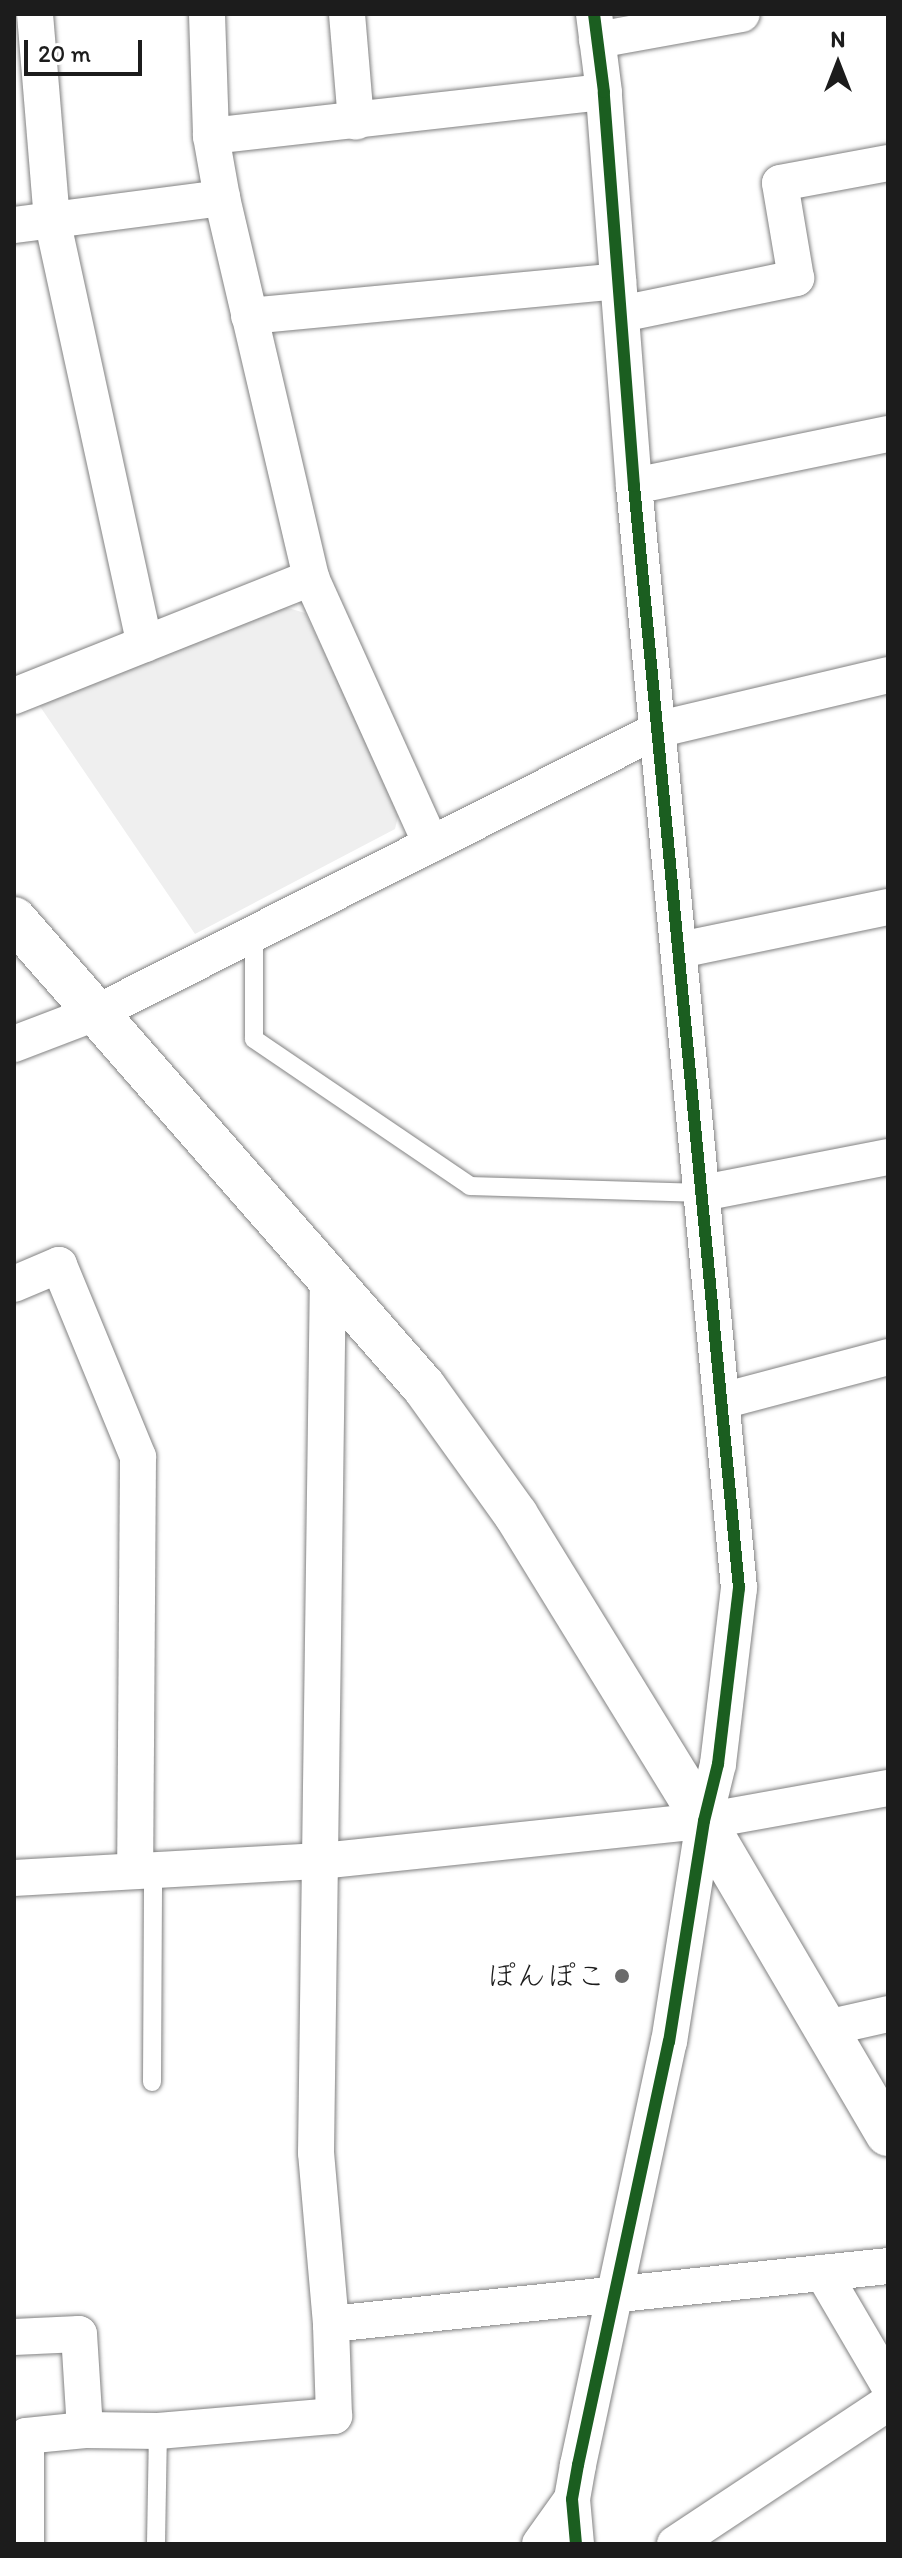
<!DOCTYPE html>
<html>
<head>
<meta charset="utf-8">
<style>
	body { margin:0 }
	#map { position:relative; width:902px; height:2558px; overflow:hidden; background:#fff; font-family:Itim,"Klee One",sans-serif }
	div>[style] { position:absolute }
	.green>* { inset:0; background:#efefef }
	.roads { filter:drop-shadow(0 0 2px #828282) drop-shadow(0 0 2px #828282) }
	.service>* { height:18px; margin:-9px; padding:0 9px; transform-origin:9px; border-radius:9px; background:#fff }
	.minor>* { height:36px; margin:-18px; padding:0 18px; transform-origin:18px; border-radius:18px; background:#fff }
	.tertiary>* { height:44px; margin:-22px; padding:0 22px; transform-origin:22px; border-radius:22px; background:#fff }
	.cycleway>* { height:12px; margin:-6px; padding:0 6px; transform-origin:6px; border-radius:6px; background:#1b5e20 }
	.dots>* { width:22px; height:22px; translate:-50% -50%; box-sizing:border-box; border:4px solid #fff; border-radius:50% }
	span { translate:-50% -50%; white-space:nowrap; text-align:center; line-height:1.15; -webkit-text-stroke:6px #fff; paint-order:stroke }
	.poi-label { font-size:30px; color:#1c1c1c }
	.right { translate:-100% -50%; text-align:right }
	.frame { position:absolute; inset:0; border:16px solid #1c1c1c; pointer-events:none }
	.north { position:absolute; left:798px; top:24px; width:80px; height:80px; -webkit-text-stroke:6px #fff; paint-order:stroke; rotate:0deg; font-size:22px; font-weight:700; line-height:32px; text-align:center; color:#1c1c1c }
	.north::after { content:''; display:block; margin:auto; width:28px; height:36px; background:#1c1c1c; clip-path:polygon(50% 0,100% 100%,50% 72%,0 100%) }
	.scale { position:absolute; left:24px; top:40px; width:118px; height:36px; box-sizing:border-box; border:4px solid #1c1c1c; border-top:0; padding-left:10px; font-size:24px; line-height:28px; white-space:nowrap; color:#1c1c1c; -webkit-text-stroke:6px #fff; paint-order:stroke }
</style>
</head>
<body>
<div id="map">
	<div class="green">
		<div style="clip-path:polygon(285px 607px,305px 613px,400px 808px,395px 829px,195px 934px,37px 702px)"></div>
	</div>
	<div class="roads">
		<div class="service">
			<div style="left:254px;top:934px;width:105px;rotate:90deg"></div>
			<div style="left:254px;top:1039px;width:261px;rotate:34.2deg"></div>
			<div style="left:470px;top:1186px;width:233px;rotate:1.7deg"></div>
			<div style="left:152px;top:2082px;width:213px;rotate:-89.7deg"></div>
			<div style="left:156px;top:2544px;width:113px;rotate:-89deg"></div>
		</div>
		<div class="minor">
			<div style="left:35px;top:14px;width:206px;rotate:85.3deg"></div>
			<div style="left:52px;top:219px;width:435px;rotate:77.7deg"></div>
			<div style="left:207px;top:14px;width:122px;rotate:88.1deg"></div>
			<div style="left:211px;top:136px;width:63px;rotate:79.9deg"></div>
			<div style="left:222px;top:198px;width:390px;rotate:76.8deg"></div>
			<div style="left:311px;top:578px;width:292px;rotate:65.7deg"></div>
			<div style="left:347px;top:14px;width:108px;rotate:85.2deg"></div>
			<div style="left:597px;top:40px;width:147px;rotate:-10.2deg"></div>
			<div style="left:211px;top:136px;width:395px;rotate:-6.4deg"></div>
			<div style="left:14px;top:225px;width:210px;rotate:-7.4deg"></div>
			<div style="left:621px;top:314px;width:179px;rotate:-11.6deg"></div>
			<div style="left:796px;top:278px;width:96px;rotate:-99.6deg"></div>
			<div style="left:780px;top:183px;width:110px;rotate:-10.5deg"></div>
			<div style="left:249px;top:316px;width:371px;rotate:-5.4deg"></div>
			<div style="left:634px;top:486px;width:259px;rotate:-11.6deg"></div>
			<div style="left:14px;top:696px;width:320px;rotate:-21.7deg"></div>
			<div style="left:680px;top:950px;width:212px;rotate:-11.7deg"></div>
			<div style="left:14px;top:1044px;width:90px;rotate:-20.9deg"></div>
			<div style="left:98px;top:1012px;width:629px;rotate:-26.73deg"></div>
			<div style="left:660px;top:729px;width:234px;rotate:-13.3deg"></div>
			<div style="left:703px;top:1193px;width:188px;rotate:-11deg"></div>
			<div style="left:14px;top:1284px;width:49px;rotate:-22.9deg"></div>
			<div style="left:59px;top:1265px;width:208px;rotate:67.6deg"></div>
			<div style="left:138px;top:1457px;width:414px;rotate:90.4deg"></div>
			<div style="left:722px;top:1401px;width:172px;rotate:-14.8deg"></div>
			<div style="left:14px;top:1878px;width:307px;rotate:-3.2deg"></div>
			<div style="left:321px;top:1861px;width:385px;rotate:-6deg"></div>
			<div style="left:704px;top:1821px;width:187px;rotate:-10.2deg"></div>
			<div style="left:826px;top:2028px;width:64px;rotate:-12.7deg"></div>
			<div style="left:823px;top:2273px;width:129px;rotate:59.6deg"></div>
			<div style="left:331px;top:2324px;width:560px;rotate:-5.94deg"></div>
			<div style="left:14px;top:2337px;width:65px;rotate:-2.6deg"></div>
			<div style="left:79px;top:2334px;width:96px;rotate:86.4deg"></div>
			<div style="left:85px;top:2430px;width:59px;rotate:174.2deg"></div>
			<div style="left:26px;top:2436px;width:108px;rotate:90deg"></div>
			<div style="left:85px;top:2430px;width:73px;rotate:0.8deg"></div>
			<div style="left:158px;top:2431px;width:177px;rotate:-4.9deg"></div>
			<div style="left:334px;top:2416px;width:92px;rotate:-91.9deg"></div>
			<div style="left:331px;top:2324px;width:172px;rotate:-95deg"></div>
			<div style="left:316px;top:2153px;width:879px;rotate:-89.22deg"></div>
			<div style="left:540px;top:2544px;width:55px;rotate:-54.6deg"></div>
			<div style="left:576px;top:2544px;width:45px;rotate:-95.1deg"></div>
			<div style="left:572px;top:2499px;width:35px;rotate:-80deg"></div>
			<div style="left:578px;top:2465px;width:433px;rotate:-77.9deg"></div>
			<div style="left:669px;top:2042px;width:224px;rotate:-81deg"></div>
			<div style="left:704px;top:1821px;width:59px;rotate:-76.2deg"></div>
			<div style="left:718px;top:1764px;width:177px;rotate:-83.2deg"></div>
			<div style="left:739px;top:1588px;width:1107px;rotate:-95.44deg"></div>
			<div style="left:634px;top:486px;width:395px;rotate:-94.4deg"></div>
			<div style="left:604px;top:92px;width:79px;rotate:-97.3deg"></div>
			<div style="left:675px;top:2544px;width:255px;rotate:-33.5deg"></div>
		</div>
		<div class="tertiary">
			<div style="left:14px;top:919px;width:622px;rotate:48.78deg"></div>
			<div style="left:424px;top:1387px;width:158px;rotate:54.3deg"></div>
			<div style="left:516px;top:1515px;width:359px;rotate:58.4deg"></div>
			<div style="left:704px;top:1821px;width:363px;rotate:59.6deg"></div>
		</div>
	</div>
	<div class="cycleway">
		<div style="left:576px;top:2544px;width:45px;rotate:-95.1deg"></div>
		<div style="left:572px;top:2499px;width:35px;rotate:-80deg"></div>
		<div style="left:578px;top:2465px;width:433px;rotate:-77.9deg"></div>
		<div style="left:669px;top:2042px;width:224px;rotate:-81deg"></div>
		<div style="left:704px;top:1821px;width:59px;rotate:-76.2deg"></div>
		<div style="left:718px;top:1764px;width:177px;rotate:-83.2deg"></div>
		<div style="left:739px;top:1588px;width:1107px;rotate:-95.44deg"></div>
		<div style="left:634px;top:486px;width:395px;rotate:-94.4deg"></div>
		<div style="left:604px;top:92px;width:79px;rotate:-97.3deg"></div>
	</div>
	<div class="dots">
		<div style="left:622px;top:1976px;background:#6b6b6b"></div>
	</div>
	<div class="poi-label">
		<span class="right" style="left:606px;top:1976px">ぽんぽこ</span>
	</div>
	<div class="frame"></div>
	<div class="north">N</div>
	<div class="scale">20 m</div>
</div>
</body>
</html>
